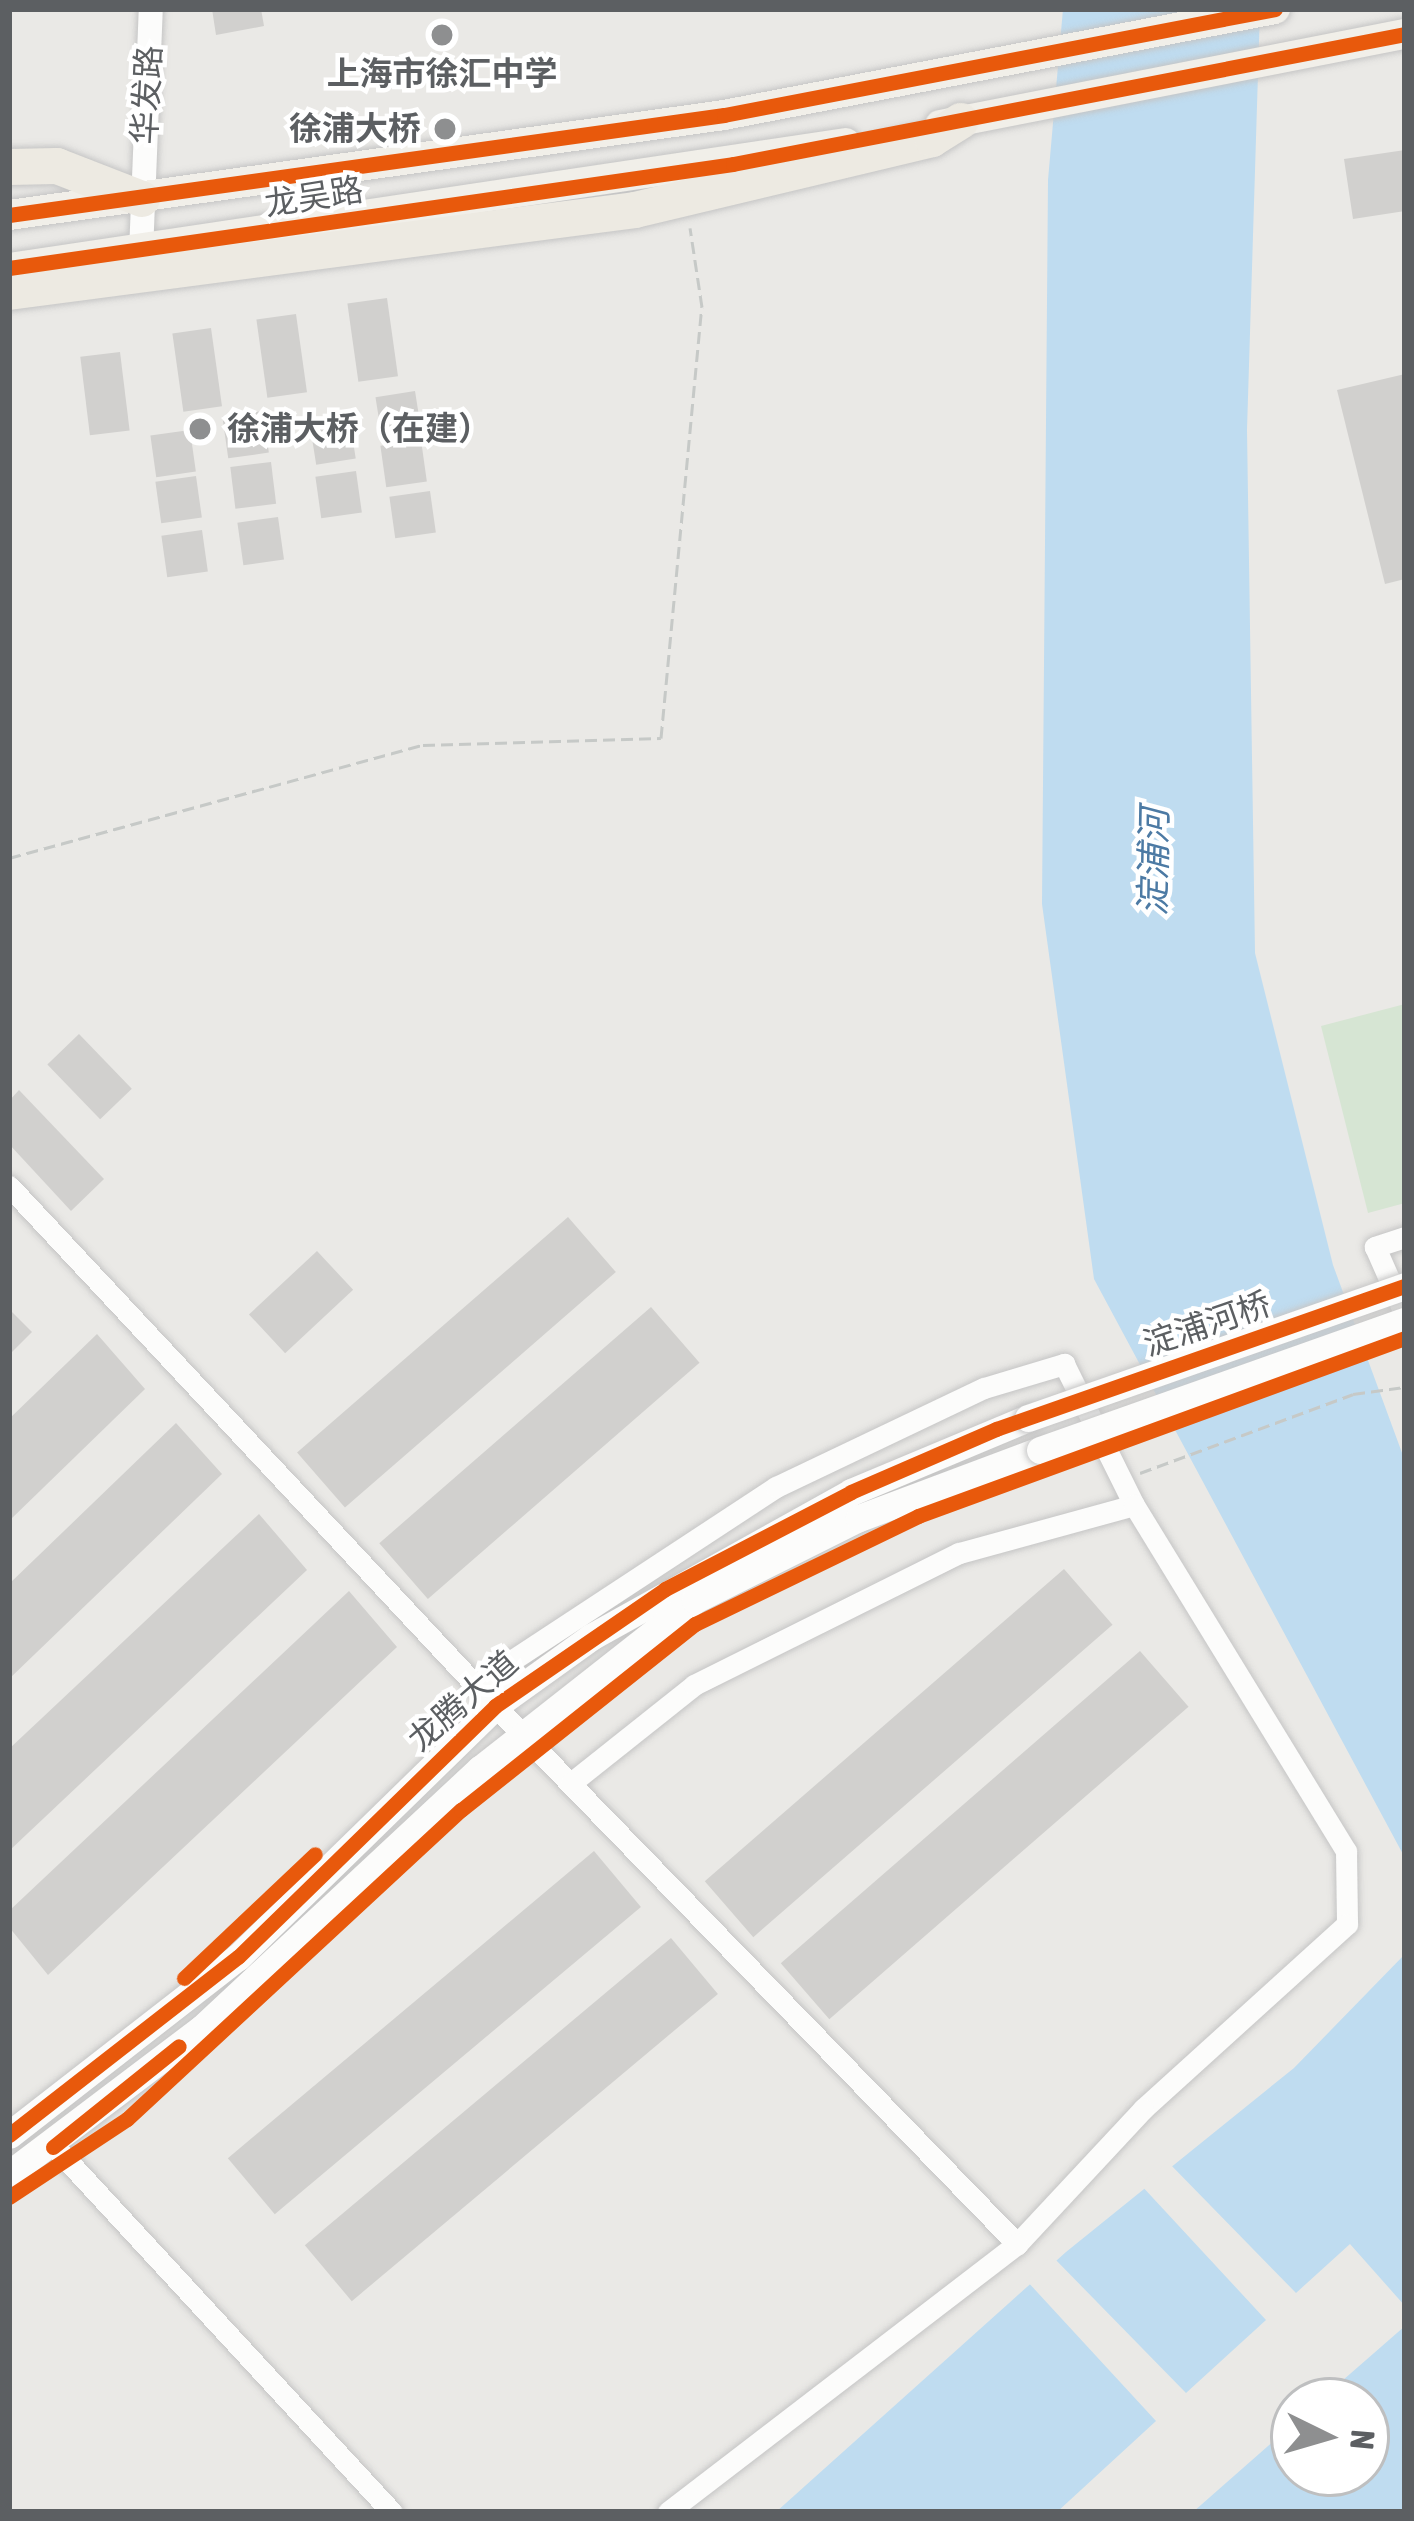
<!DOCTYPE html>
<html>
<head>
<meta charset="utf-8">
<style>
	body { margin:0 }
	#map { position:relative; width:1414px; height:2521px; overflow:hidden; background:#eae9e6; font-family:"Asap Condensed","Noto Sans SC",sans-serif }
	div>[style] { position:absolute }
	.green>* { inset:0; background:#d6e5d3 }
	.water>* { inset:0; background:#bfdcf0 }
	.pier>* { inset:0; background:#eae9e6 }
	.building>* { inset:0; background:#d1d0ce; transform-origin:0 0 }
	.path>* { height:3px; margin-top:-1.5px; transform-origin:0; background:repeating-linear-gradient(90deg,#c6c9c7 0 12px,transparent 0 18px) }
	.roads { filter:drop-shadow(0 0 3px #c5c5c5) drop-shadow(0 0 3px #c5c5c5) }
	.minor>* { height:21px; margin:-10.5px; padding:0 10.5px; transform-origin:10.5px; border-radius:10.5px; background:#fcfcfb }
	.tertiary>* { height:24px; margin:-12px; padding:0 12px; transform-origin:12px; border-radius:12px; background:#fcfcfb }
	.secondary>* { height:27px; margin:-13.5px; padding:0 13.5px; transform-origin:13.5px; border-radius:13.5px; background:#fcfcfb }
	.primary>* { height:30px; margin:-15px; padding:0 15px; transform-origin:15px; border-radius:15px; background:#f1efe9 }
	.motorway>* { height:36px; margin:-18px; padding:0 18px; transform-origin:18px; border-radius:18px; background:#edeae2 }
	.bridges { filter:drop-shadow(0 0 3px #c7c7c7) drop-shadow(0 0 3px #c7c7c7) }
	.secondary-bridge>* { height:27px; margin:-13.5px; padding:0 13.5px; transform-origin:13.5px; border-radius:13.5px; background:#fcfcfb }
	.cycleway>* { height:15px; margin:-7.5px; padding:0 7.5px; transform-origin:7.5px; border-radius:7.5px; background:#e8590c }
	.dots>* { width:33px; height:33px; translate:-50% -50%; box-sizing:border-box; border:6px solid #fff; border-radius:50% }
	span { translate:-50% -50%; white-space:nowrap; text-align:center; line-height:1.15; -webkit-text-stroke:9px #fff; paint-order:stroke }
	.poi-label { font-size:33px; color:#5c5f62; font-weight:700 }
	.right { translate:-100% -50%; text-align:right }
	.left { translate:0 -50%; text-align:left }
	.street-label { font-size:33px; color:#5c5f62 }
	.water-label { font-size:36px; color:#4c7aa4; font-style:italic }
	.frame { position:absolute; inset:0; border:12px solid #5c5f62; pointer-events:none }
	.north { position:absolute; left:1270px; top:2377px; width:120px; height:120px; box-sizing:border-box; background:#fff; border:3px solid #bebfc0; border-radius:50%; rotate:95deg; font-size:33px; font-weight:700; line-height:48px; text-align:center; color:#5c5f62 }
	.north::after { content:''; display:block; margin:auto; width:42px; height:54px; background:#8e8f90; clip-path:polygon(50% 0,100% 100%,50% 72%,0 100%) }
</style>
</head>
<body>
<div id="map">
	<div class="green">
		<div style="clip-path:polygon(1405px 1004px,1405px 1203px,1368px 1213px,1321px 1026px)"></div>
	</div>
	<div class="water">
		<div style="clip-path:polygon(1063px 9px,1260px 9px,1247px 430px,1255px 953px,1333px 1265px,1405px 1461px,1405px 1858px,1094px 1279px,1042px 904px,1048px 180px)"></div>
		<div style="clip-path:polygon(evenodd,1405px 1954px,1405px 2512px,776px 2512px,1066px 2252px,1294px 2068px,1405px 1954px,1294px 2401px,1366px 2401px,1366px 2473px,1294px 2473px,1294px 2401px)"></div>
	</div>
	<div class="pier">
		<div style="clip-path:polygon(1168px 2162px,1296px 2293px,1350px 2244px,1405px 2306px,1405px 2326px,1319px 2401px,1294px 2401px,1294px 2423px,1193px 2512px,1057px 2512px,1156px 2421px,1026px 2280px,1052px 2256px,1186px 2393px,1266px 2320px,1140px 2184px)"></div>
	</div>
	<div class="building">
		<div style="clip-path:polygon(212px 9px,261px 9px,264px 26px,216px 35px)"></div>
		<div style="clip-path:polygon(1405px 150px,1405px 211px,1353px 219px,1344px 159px)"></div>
		<div style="left:387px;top:298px;width:79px;height:40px;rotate:82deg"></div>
		<div style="left:296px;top:314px;width:79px;height:40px;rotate:82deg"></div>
		<div style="left:211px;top:328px;width:79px;height:39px;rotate:82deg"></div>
		<div style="left:120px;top:352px;width:79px;height:40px;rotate:83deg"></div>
		<div style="clip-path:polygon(1405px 374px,1405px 579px,1385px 584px,1337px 390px)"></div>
		<div style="left:415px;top:391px;width:43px;height:40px;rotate:81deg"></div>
		<div style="left:263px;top:411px;width:42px;height:41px;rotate:82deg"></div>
		<div style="left:349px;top:416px;width:43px;height:40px;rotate:81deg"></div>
		<div style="left:190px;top:430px;width:42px;height:40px;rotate:82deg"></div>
		<div style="left:421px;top:440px;width:42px;height:41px;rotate:82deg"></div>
		<div style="left:271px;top:462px;width:42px;height:41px;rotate:83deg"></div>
		<div style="left:356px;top:471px;width:42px;height:41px;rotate:82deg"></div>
		<div style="left:196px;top:476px;width:42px;height:41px;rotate:82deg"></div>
		<div style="left:430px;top:491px;width:42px;height:41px;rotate:82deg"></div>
		<div style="left:278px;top:517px;width:43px;height:41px;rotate:82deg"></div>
		<div style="left:202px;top:530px;width:42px;height:41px;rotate:82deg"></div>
		<div style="left:79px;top:1034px;width:76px;height:44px;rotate:46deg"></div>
		<div style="clip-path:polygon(19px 1090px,104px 1179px,71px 1211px,9px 1144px,9px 1101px)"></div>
		<div style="left:568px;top:1217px;width:73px;height:359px;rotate:49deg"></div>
		<div style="left:317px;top:1251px;width:53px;height:93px;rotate:47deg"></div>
		<div style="left:651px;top:1307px;width:74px;height:360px;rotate:49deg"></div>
		<div style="clip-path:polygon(9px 1309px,32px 1332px,9px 1355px)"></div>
		<div style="clip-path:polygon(97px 1334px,145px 1389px,9px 1521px,9px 1419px)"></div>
		<div style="clip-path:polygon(176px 1423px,222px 1474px,9px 1679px,9px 1584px)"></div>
		<div style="clip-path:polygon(259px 1514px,307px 1570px,9px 1851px,9px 1749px)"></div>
		<div style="left:1064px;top:1569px;width:74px;height:476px;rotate:49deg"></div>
		<div style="clip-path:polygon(349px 1591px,397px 1647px,48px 1975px,9px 1927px,9px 1911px)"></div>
		<div style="left:1140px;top:1651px;width:74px;height:476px;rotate:49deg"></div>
		<div style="left:594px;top:1851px;width:73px;height:478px;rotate:50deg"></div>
		<div style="left:671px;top:1938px;width:73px;height:478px;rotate:50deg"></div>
	</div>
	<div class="path">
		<div style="left:9px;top:858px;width:429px;rotate:-15.3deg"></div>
		<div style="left:423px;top:745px;width:238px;rotate:-1.7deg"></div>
		<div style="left:661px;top:738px;width:433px;rotate:-84.6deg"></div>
		<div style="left:702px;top:307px;width:80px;rotate:-98.6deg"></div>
		<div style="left:1140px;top:1473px;width:227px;rotate:-20.3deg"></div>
		<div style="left:1353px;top:1394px;width:52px;rotate:-7.7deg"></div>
	</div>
	<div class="roads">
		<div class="minor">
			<div style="left:9px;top:1186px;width:712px;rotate:46.94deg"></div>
			<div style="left:495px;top:1706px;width:750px;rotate:45.86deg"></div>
			<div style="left:1405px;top:1237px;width:32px;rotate:162deg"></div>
			<div style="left:1375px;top:1247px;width:74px;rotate:66.2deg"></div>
			<div style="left:476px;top:1684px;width:359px;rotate:-33.3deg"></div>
			<div style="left:776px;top:1487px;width:230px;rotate:-25.5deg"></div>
			<div style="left:984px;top:1388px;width:84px;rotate:-16.7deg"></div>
			<div style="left:1064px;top:1364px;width:157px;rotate:63.6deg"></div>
			<div style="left:571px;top:1783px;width:157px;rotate:-38.5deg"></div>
			<div style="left:694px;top:1685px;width:296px;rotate:-26.5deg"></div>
			<div style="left:959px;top:1553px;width:181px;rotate:-15.3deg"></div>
			<div style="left:1134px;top:1505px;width:406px;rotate:58.5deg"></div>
			<div style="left:1346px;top:1851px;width:73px;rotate:89.2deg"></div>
			<div style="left:1347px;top:1924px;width:275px;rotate:137.8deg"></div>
			<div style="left:1143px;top:2109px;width:185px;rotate:133deg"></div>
			<div style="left:1017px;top:2244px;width:440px;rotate:142.5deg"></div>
			<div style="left:54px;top:2146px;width:498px;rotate:47.3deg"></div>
		</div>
		<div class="tertiary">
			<div style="left:141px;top:253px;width:244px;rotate:-87.7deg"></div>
		</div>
		<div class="secondary">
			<div style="left:9px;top:2135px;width:290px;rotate:-37.9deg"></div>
			<div style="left:238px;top:1957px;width:359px;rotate:-44.3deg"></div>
			<div style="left:495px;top:1706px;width:118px;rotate:-35.7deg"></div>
			<div style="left:591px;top:1637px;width:298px;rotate:-29.1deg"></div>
			<div style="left:851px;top:1492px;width:192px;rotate:-22.7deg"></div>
			<div style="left:9px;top:2174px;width:242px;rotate:-37.1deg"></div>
			<div style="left:202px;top:2028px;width:380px;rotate:-43deg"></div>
			<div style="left:480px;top:1769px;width:273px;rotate:-38.2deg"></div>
			<div style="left:695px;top:1600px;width:183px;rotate:-26.6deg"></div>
			<div style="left:859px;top:1518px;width:193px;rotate:-20.6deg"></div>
		</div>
		<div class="primary">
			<div style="left:940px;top:125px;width:474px;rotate:-11.1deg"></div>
			<div style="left:9px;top:215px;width:722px;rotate:-7.96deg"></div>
			<div style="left:724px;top:115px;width:561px;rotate:-10.89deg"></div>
			<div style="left:9px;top:268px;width:846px;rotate:-8.49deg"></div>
		</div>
		<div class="motorway">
			<div style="left:9px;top:167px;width:48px;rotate:-1.2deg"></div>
			<div style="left:57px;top:166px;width:91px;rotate:21.2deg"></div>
			<div style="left:9px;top:292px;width:631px;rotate:-7.46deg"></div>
			<div style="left:635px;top:210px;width:305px;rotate:-13.4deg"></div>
			<div style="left:932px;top:139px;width:34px;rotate:-32deg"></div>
		</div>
	</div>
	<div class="bridges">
		<div class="secondary-bridge">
			<div style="left:1028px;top:1418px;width:399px;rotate:-19.3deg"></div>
			<div style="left:1040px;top:1450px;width:387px;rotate:-19.5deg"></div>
		</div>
	</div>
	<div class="cycleway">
		<div style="left:9px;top:215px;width:722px;rotate:-7.96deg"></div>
		<div style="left:724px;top:115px;width:561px;rotate:-10.89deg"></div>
		<div style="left:9px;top:268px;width:731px;rotate:-8.17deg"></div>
		<div style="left:733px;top:164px;width:684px;rotate:-10.95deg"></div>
		<div style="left:184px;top:1978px;width:180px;rotate:-43.4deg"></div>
		<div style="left:9px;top:2135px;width:290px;rotate:-37.9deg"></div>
		<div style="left:238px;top:1957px;width:359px;rotate:-44.3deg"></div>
		<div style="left:495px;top:1706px;width:206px;rotate:-34.5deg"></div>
		<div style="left:665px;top:1589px;width:210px;rotate:-27.5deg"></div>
		<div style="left:851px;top:1492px;width:158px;rotate:-23.5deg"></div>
		<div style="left:996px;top:1429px;width:433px;rotate:-19.3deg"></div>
		<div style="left:53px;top:2147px;width:161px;rotate:-38.7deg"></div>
		<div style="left:9px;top:2197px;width:141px;rotate:-33.5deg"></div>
		<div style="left:127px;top:2119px;width:455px;rotate:-42.8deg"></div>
		<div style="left:461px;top:1810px;width:299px;rotate:-38.5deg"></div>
		<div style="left:695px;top:1624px;width:248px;rotate:-25.8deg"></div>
		<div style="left:918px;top:1516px;width:519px;rotate:-20.08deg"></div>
	</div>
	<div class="dots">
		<div style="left:442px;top:35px;background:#8e8f90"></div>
		<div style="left:445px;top:129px;background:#8e8f90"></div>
		<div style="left:200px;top:429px;background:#8e8f90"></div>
	</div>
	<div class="poi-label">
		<span style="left:442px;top:74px">上海市徐汇中学</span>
		<span class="right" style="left:421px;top:129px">徐浦大桥</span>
		<span class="left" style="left:227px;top:429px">徐浦大桥（在建）</span>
	</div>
	<div class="street-label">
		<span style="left:147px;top:95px;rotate:-87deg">华发路</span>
		<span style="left:314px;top:197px;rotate:-9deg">龙吴路</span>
		<span style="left:1207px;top:1324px;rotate:-19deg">淀浦河桥</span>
		<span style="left:463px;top:1701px;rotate:-41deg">龙腾大道</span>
	</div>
	<div class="water-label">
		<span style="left:1154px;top:862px;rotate:-89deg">淀浦河</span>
	</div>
	<div class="frame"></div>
	<div class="north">N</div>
</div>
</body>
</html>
